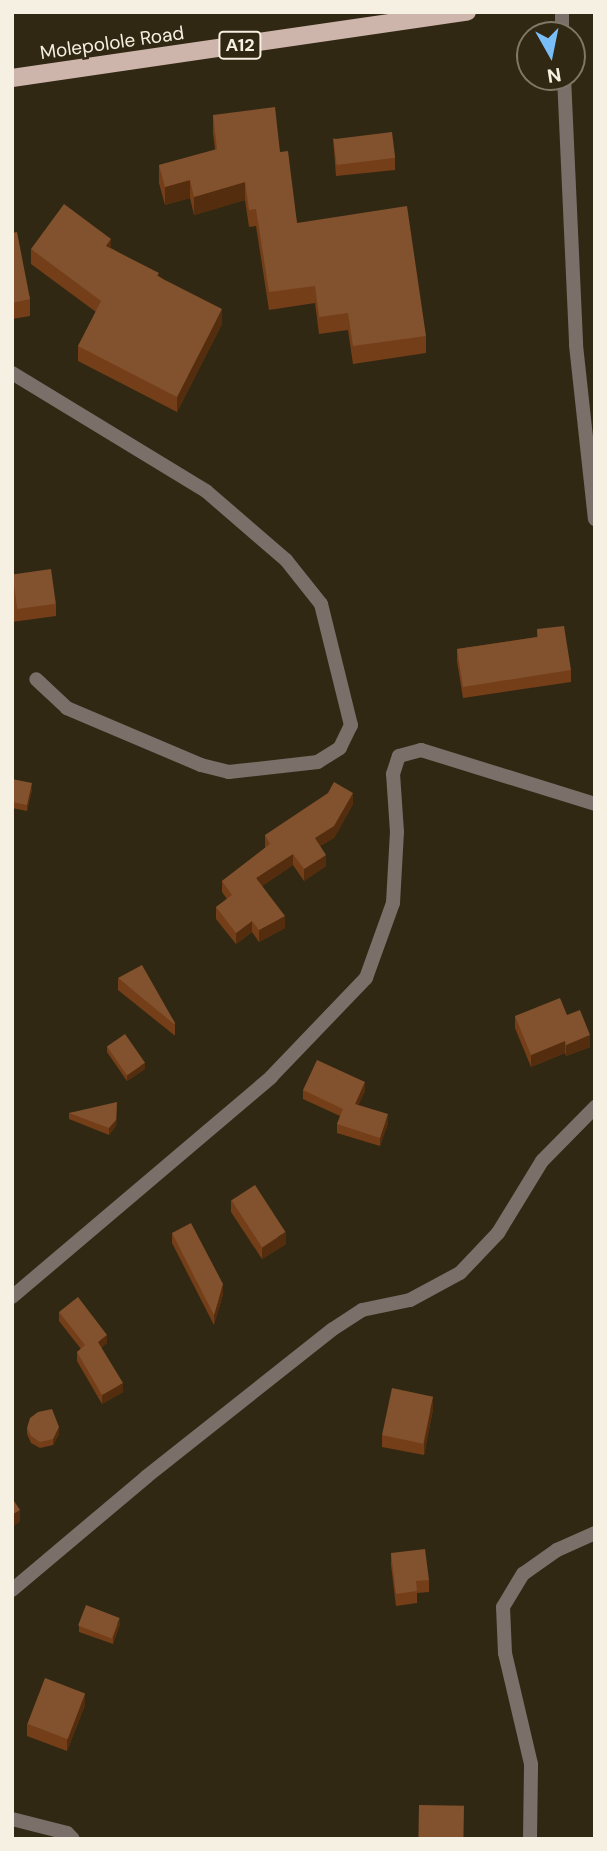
<!DOCTYPE html>
<html>
<head>
<meta charset="utf-8">
<style>
	body { margin:0 }
	#map { position:relative; width:607px; height:1851px; overflow:hidden; background:#312813; font-family:"DM Sans",sans-serif }
	div>[style] { position:absolute }
	.street>* { height:14px; margin:-7px; padding:0 7px; transform-origin:7px; border-radius:7px; background:#7b6f6a }
	.primary>* { height:18px; margin:-9px; padding:0 9px; transform-origin:9px; border-radius:9px; background:#ceb5ab }
	.wall>* { inset:0; background:#743e18 }
	.shaded-wall>* { inset:0; background:#532d0d }
	.building>* { inset:0; background:#82512e; transform-origin:0 0 }
	span { translate:-50% -50%; white-space:nowrap; text-align:center; line-height:1.15; -webkit-text-stroke:5px #312813; paint-order:stroke }
	.shield-label span { padding:2px 5px; background:#312813; border:2px solid; border-radius:5px; -webkit-text-stroke-width:0 }
	.shield-label { font-size:18px; color:#f5f0e2; font-weight:700 }
	.street-label { font-size:19px; color:#f5f0e2 }
	.frame { position:absolute; inset:0; border:14px solid #f5f0e2; pointer-events:none }
	.north { position:absolute; left:516px; top:21px; width:70px; height:70px; box-sizing:border-box; background:#312813; border:2px solid #7f7866; border-radius:50%; rotate:171deg; font-size:19px; font-weight:700; line-height:28px; text-align:center; color:#f5f0e2 }
	.north::after { content:''; display:block; margin:auto; width:24px; height:32px; background:#7abef8; clip-path:polygon(50% 0,100% 100%,50% 72%,0 100%) }
</style>
</head>
<body>
<div id="map">
	<div class="street">
		<div style="left:562px;top:12px;width:23px;rotate:90deg"></div>
		<div style="left:564px;top:77px;width:268px;rotate:87.4deg"></div>
		<div style="left:576px;top:345px;width:175px;rotate:83.8deg"></div>
		<div style="left:12px;top:373px;width:227px;rotate:31.3deg"></div>
		<div style="left:206px;top:491px;width:106px;rotate:40.8deg"></div>
		<div style="left:286px;top:560px;width:56px;rotate:51.5deg"></div>
		<div style="left:321px;top:604px;width:125px;rotate:76.1deg"></div>
		<div style="left:351px;top:725px;width:25px;rotate:116deg"></div>
		<div style="left:340px;top:748px;width:26px;rotate:148deg"></div>
		<div style="left:318px;top:762px;width:90px;rotate:173.6deg"></div>
		<div style="left:229px;top:772px;width:29px;rotate:-166deg"></div>
		<div style="left:201px;top:765px;width:146px;rotate:-157deg"></div>
		<div style="left:67px;top:708px;width:42px;rotate:-136.9deg"></div>
		<div style="left:12px;top:1297px;width:340px;rotate:-40.3deg"></div>
		<div style="left:271px;top:1077px;width:137px;rotate:-46.2deg"></div>
		<div style="left:366px;top:978px;width:80px;rotate:-70.2deg"></div>
		<div style="left:393px;top:903px;width:71px;rotate:-86.8deg"></div>
		<div style="left:397px;top:832px;width:58px;rotate:-93.9deg"></div>
		<div style="left:393px;top:774px;width:19px;rotate:-72deg"></div>
		<div style="left:399px;top:756px;width:23px;rotate:-15deg"></div>
		<div style="left:421px;top:750px;width:182px;rotate:17.2deg"></div>
		<div style="left:12px;top:1590px;width:175px;rotate:-40.1deg"></div>
		<div style="left:146px;top:1477px;width:238px;rotate:-38.4deg"></div>
		<div style="left:333px;top:1329px;width:35px;rotate:-33deg"></div>
		<div style="left:362px;top:1310px;width:49px;rotate:-11.8deg"></div>
		<div style="left:410px;top:1300px;width:57px;rotate:-28.4deg"></div>
		<div style="left:460px;top:1273px;width:55px;rotate:-46.5deg"></div>
		<div style="left:498px;top:1233px;width:84px;rotate:-58.6deg"></div>
		<div style="left:542px;top:1161px;width:76px;rotate:-45.5deg"></div>
		<div style="left:12px;top:1819px;width:57px;rotate:14.3deg"></div>
		<div style="left:67px;top:1833px;width:8px;rotate:45deg"></div>
		<div style="left:530px;top:1839px;width:75px;rotate:-89.2deg"></div>
		<div style="left:531px;top:1764px;width:114px;rotate:-103.2deg"></div>
		<div style="left:505px;top:1653px;width:46px;rotate:-92.5deg"></div>
		<div style="left:503px;top:1607px;width:39px;rotate:-59deg"></div>
		<div style="left:523px;top:1574px;width:42px;rotate:-35.2deg"></div>
		<div style="left:557px;top:1550px;width:42px;rotate:-24.1deg"></div>
	</div>
	<div class="primary">
		<div style="left:12px;top:78px;width:460px;rotate:-8.3deg"></div>
	</div>
	<div class="wall">
		<div style="clip-path:polygon(213px 115px,280px 152px,297px 223px,426px 336px,426px 353px,353px 364px,348px 330px,319px 334px,315px 303px,269px 310px,256px 226px,249px 227px,245px 200px,194px 215px,190px 198px,165px 205px,159px 183px,159px 165px,215px 150px,213px 133px)"></div>
		<div style="clip-path:polygon(333px 138px,395px 158px,395px 170px,336px 176px)"></div>
		<div style="clip-path:polygon(12px 233px,30px 299px,30px 316px,12px 319px)"></div>
		<div style="clip-path:polygon(111px 248px,159px 276px,222px 324px,177px 412px,78px 361px,78px 346px,96px 312px,31px 264px,31px 249px)"></div>
		<div style="clip-path:polygon(12px 574px,56px 604px,56px 616px,12px 622px)"></div>
		<div style="clip-path:polygon(537px 629px,571px 670px,571px 682px,463px 698px,457px 661px,457px 649px,537px 637px)"></div>
		<div style="clip-path:polygon(12px 779px,32px 790px,27px 811px,12px 808px)"></div>
		<div style="clip-path:polygon(353px 804px,334px 838px,320px 846px,326px 866px,304px 881px,293px 865px,262px 886px,285px 928px,259px 942px,252px 932px,236px 944px,216px 919px,216px 907px,227px 899px,222px 892px,222px 881px,265px 848px,265px 835px)"></div>
		<div style="clip-path:polygon(118px 978px,175px 1023px,175px 1035px,174px 1035px,118px 990px)"></div>
		<div style="clip-path:polygon(567px 1015px,590px 1047px,566px 1056px,565px 1053px,531px 1067px,515px 1028px,515px 1016px)"></div>
		<div style="clip-path:polygon(107px 1046px,145px 1069px,127px 1081px,107px 1052px)"></div>
		<div style="clip-path:polygon(303px 1090px,365px 1091px,358px 1105px,388px 1123px,380px 1146px,337px 1133px,337px 1124px,340px 1116px,303px 1099px)"></div>
		<div style="clip-path:polygon(117px 1108px,116px 1126px,109px 1135px,69px 1119px,69px 1113px)"></div>
		<div style="clip-path:polygon(231px 1200px,286px 1244px,262px 1259px,231px 1212px)"></div>
		<div style="clip-path:polygon(172px 1233px,223px 1294px,214px 1325px,172px 1243px)"></div>
		<div style="clip-path:polygon(59px 1312px,107px 1343px,101px 1348px,123px 1392px,102px 1404px,77px 1361px,77px 1352px,81px 1349px,59px 1321px)"></div>
		<div style="clip-path:polygon(433px 1409px,424px 1455px,382px 1447px,382px 1435px)"></div>
		<div style="clip-path:polygon(27px 1428px,59px 1434px,53px 1445px,40px 1448px,31px 1443px,27px 1434px)"></div>
		<div style="clip-path:polygon(391px 1553px,429px 1580px,429px 1592px,417px 1593px,417px 1603px,396px 1606px,391px 1565px)"></div>
		<div style="clip-path:polygon(120px 1624px,113px 1644px,79px 1632px,79px 1626px)"></div>
		<div style="clip-path:polygon(85px 1705px,67px 1751px,27px 1736px,27px 1724px)"></div>
	</div>
	<div class="shaded-wall">
		<div style="clip-path:polygon(190px 180px,190px 198px,165px 205px,165px 187px)"></div>
		<div style="clip-path:polygon(245px 182px,245px 200px,194px 215px,194px 197px)"></div>
		<div style="clip-path:polygon(111px 239px,111px 254px,106px 246px)"></div>
		<div style="clip-path:polygon(222px 309px,222px 324px,177px 412px,177px 397px)"></div>
		<div style="clip-path:polygon(32px 783px,32px 790px,27px 811px,27px 805px)"></div>
		<div style="clip-path:polygon(353px 793px,353px 804px,334px 838px,315px 849px,315px 838px)"></div>
		<div style="clip-path:polygon(293px 854px,293px 865px,256px 890px,256px 878px)"></div>
		<div style="clip-path:polygon(326px 855px,326px 866px,304px 881px,304px 869px)"></div>
		<div style="clip-path:polygon(285px 916px,285px 928px,259px 942px,259px 930px)"></div>
		<div style="clip-path:polygon(252px 921px,252px 932px,236px 944px,236px 933px)"></div>
		<div style="clip-path:polygon(590px 1035px,590px 1047px,566px 1056px,566px 1045px)"></div>
		<div style="clip-path:polygon(565px 1041px,565px 1053px,531px 1067px,531px 1055px)"></div>
		<div style="clip-path:polygon(145px 1063px,145px 1069px,127px 1081px,127px 1075px)"></div>
		<div style="clip-path:polygon(365px 1082px,365px 1091px,355px 1113px,355px 1104px)"></div>
		<div style="clip-path:polygon(117px 1108px,116px 1126px,109px 1135px,109px 1128px)"></div>
		<div style="clip-path:polygon(388px 1114px,388px 1123px,380px 1146px,380px 1138px)"></div>
		<div style="clip-path:polygon(286px 1232px,286px 1244px,262px 1259px,262px 1248px)"></div>
		<div style="clip-path:polygon(223px 1284px,223px 1294px,214px 1325px,214px 1315px)"></div>
		<div style="clip-path:polygon(107px 1335px,107px 1343px,98px 1351px,98px 1342px)"></div>
		<div style="clip-path:polygon(123px 1383px,123px 1392px,102px 1404px,102px 1395px)"></div>
		<div style="clip-path:polygon(433px 1397px,433px 1409px,424px 1455px,424px 1443px)"></div>
		<div style="clip-path:polygon(59px 1427px,59px 1434px,53px 1445px,53px 1439px)"></div>
		<div style="clip-path:polygon(20px 1510px,20px 1522px,12px 1527px,12px 1515px)"></div>
		<div style="clip-path:polygon(120px 1618px,120px 1624px,113px 1644px,113px 1638px)"></div>
		<div style="clip-path:polygon(85px 1693px,85px 1705px,67px 1751px,67px 1740px)"></div>
	</div>
	<div class="building">
		<div style="clip-path:polygon(275px 107px,280px 152px,288px 151px,297px 223px,407px 206px,426px 336px,353px 346px,348px 313px,319px 317px,315px 286px,269px 292px,256px 209px,249px 210px,245px 182px,194px 197px,190px 180px,165px 187px,159px 165px,217px 149px,213px 115px)"></div>
		<div style="left:392px;top:132px;width:26px;height:59px;rotate:83deg"></div>
		<div style="clip-path:polygon(64px 204px,111px 239px,106px 246px,159px 273px,157px 276px,222px 309px,177px 397px,78px 346px,101px 301px,31px 249px)"></div>
		<div style="clip-path:polygon(17px 232px,30px 299px,12px 303px,12px 233px)"></div>
		<div style="left:51px;top:569px;width:35px;height:39px;rotate:82deg"></div>
		<div style="clip-path:polygon(564px 626px,571px 670px,463px 687px,457px 649px,538px 637px,537px 629px)"></div>
		<div style="clip-path:polygon(12px 779px,32px 783px,27px 805px,12px 802px)"></div>
		<div style="clip-path:polygon(334px 782px,353px 793px,334px 826px,315px 838px,326px 855px,304px 869px,293px 854px,256px 878px,285px 916px,259px 930px,252px 921px,236px 933px,216px 907px,232px 895px,222px 881px,270px 844px,265px 835px,328px 793px)"></div>
		<div style="clip-path:polygon(142px 965px,175px 1023px,174px 1024px,118px 978px)"></div>
		<div style="clip-path:polygon(560px 998px,567px 1015px,580px 1010px,590px 1035px,566px 1045px,565px 1041px,531px 1055px,515px 1016px)"></div>
		<div style="left:125px;top:1034px;width:35px;height:22px;rotate:55deg"></div>
		<div style="clip-path:polygon(317px 1060px,365px 1082px,355px 1104px,388px 1114px,380px 1138px,337px 1124px,343px 1109px,303px 1090px)"></div>
		<div style="clip-path:polygon(117px 1102px,116px 1120px,109px 1128px,69px 1113px)"></div>
		<div style="left:255px;top:1185px;width:56px;height:28px;rotate:57deg"></div>
		<div style="clip-path:polygon(191px 1223px,223px 1284px,214px 1315px,172px 1233px)"></div>
		<div style="clip-path:polygon(78px 1297px,107px 1335px,98px 1342px,123px 1383px,102px 1395px,77px 1352px,85px 1345px,59px 1312px)"></div>
		<div style="left:392px;top:1388px;width:42px;height:48px;rotate:12deg"></div>
		<div style="clip-path:polygon(52px 1409px,59px 1427px,53px 1439px,40px 1442px,31px 1436px,27px 1428px,30px 1418px,38px 1412px)"></div>
		<div style="clip-path:polygon(12px 1498px,20px 1510px,12px 1515px)"></div>
		<div style="clip-path:polygon(425px 1549px,429px 1580px,416px 1581px,417px 1591px,396px 1594px,391px 1553px)"></div>
		<div style="left:86px;top:1605px;width:36px;height:22px;rotate:21deg"></div>
		<div style="left:45px;top:1678px;width:43px;height:49px;rotate:21deg"></div>
		<div style="left:419px;top:1805px;width:45px;height:34px;rotate:1deg"></div>
	</div>
	<div class="shield-label">
		<span style="left:240px;top:45px">A12</span>
	</div>
	<div class="street-label">
		<span style="left:112px;top:43px;rotate:-8deg">Molepolole Road</span>
	</div>
	<div class="frame"></div>
	<div class="north">N</div>
</div>
</body>
</html>
